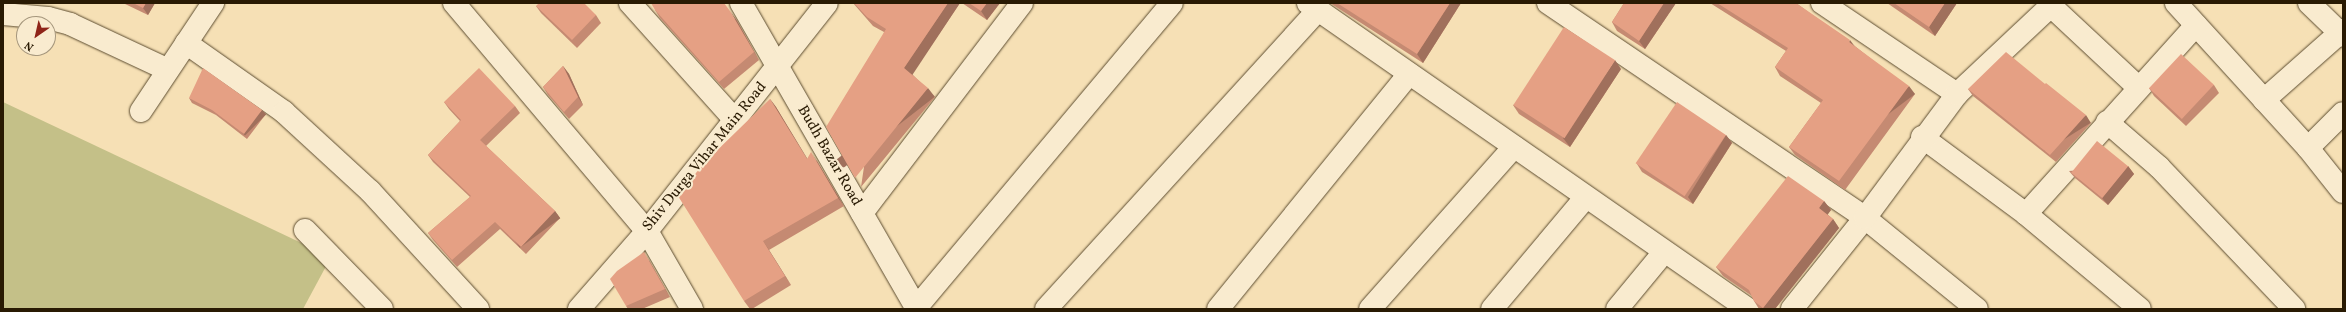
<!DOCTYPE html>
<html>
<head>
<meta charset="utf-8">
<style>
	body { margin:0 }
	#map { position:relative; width:2346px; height:312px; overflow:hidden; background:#f6e0b5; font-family:Vollkorn,serif }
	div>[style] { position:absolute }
	.green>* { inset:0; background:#c4c088 }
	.roads { filter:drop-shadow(0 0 1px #5c4c30) drop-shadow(0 0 1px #5c4c30) }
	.minor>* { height:22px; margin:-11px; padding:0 11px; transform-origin:11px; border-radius:11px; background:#f9ebcf }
	.tertiary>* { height:22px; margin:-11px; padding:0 11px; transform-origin:11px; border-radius:11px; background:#f9ebcf }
	.wall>* { inset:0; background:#c58a72 }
	.shaded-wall>* { inset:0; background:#a0705c; transform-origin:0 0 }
	.building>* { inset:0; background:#e5a084; transform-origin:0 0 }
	span { translate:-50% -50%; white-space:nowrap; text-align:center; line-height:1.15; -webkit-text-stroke:4px #f9ebcf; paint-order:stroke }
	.street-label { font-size:15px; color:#291a03 }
	.frame { position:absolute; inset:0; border:4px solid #291a03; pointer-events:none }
	.north { position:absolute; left:16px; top:16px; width:40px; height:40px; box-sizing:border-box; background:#f9ebcf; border:1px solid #a6977d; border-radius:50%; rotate:214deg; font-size:11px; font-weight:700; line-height:16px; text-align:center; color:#291a03 }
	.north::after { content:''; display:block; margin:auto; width:14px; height:18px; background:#8f2418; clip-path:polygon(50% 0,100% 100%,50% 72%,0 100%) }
</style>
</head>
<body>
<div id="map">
	<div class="green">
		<div style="clip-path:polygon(3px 102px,331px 257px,303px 309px,3px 309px)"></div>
	</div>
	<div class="roads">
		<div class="minor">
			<div style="left:454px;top:3px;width:299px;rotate:49.8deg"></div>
			<div style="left:647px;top:231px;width:90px;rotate:60deg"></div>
			<div style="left:630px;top:3px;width:159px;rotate:48.1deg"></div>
			<div style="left:741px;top:3px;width:353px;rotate:60.1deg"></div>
			<div style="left:1308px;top:3px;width:536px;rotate:34.82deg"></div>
			<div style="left:1548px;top:3px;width:383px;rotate:34.1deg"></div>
			<div style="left:1865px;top:218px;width:144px;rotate:39.1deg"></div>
			<div style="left:1822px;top:3px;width:163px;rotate:34deg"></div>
			<div style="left:2176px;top:3px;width:196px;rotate:47.7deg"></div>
			<div style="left:2308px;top:148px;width:56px;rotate:51.5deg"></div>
			<div style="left:2309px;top:3px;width:47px;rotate:44.1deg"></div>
			<div style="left:2051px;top:6px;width:119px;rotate:43deg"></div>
			<div style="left:3px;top:14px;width:45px;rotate:5.1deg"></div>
			<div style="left:48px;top:18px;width:23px;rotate:15deg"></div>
			<div style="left:70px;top:24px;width:108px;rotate:25.1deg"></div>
			<div style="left:186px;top:43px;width:120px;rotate:35.1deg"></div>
			<div style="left:284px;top:112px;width:117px;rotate:42.6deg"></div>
			<div style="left:370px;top:191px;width:160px;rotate:47.5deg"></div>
			<div style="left:2264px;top:100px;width:106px;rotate:-41.5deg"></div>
			<div style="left:141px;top:111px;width:130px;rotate:-56.3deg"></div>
			<div style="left:2107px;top:122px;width:69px;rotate:40.9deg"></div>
			<div style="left:2159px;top:167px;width:196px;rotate:46.4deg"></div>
			<div style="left:1922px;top:137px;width:129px;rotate:36.5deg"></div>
			<div style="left:2026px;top:214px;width:148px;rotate:39.8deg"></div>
			<div style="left:2308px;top:148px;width:49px;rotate:-45deg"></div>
			<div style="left:862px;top:213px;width:264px;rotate:-52.7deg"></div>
			<div style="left:2026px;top:214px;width:254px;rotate:-48deg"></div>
			<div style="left:305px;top:230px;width:110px;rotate:45.7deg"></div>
			<div style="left:916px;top:308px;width:398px;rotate:-50deg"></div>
			<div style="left:1046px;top:309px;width:404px;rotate:-47.7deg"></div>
			<div style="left:1218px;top:309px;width:303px;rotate:-50.9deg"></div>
			<div style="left:1370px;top:309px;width:217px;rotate:-48.4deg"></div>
			<div style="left:1492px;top:309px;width:146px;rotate:-50deg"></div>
			<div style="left:1617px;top:309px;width:74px;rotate:-50.5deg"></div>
			<div style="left:1792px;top:309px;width:117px;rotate:-51.3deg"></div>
			<div style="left:1865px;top:218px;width:154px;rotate:-53.4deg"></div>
			<div style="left:1957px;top:94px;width:133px;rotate:-43.2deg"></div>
		</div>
		<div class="tertiary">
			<div style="left:579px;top:309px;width:103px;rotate:-48.9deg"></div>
			<div style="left:647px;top:231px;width:290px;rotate:-51.7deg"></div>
		</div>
	</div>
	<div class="wall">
		<div style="clip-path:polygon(123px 3px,155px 3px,148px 15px)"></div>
		<div style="clip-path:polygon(853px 3px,960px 3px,912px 74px,935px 97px,861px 187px,884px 32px,873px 26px)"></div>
		<div style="clip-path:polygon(962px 3px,1000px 3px,987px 20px)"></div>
		<div style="clip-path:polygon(1330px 3px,1461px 3px,1423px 63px)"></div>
		<div style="clip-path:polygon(1624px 3px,1676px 3px,1645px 49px,1617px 31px,1612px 22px)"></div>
		<div style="clip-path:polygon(1710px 3px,1796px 3px,1856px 47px,1915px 94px,1845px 190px,1795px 155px,1789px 147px,1821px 103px,1780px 76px,1775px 67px,1786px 51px)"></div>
		<div style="clip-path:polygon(1887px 3px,1957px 3px,1935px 36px)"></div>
		<div style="clip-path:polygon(536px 6px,596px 15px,601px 23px,577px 48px,541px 13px)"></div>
		<div style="clip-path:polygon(655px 10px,736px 19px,759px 60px,724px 89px,660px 18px)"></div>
		<div style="clip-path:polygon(563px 66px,569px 74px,583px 105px,569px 119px,548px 95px,543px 87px)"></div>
		<div style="clip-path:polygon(1621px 69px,1570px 147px,1519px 114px,1513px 105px)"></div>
		<div style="clip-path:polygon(2045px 84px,2091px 123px,2056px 162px,1973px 96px,1968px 89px)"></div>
		<div style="clip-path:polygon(2214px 85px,2219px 93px,2186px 126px,2154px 96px,2149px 88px)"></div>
		<div style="clip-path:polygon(189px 98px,266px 114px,247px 139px,216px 115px,192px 103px)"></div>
		<div style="clip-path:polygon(770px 99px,776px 107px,807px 159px,817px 161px,844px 206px,769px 250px,791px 285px,752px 309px,750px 309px,744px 301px)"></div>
		<div style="clip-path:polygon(444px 102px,515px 106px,520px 113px,486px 146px,555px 211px,560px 218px,526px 254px,500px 229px,457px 267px,433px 240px,428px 233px,470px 197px,433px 162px,428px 155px,460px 121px,449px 109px)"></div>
		<div style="clip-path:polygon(1726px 135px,1732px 143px,1693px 204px,1642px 172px,1637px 164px)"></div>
		<div style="clip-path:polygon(2128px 166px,2134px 174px,2108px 205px,2075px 178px,2069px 171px)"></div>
		<div style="clip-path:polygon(1824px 201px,1831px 210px,1827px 214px,1833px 219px,1839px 228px,1775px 309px,1759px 309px,1754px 301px,1752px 296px,1723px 276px,1716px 267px)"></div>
		<div style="clip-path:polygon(649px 260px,670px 297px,642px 309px,628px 309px,626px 306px)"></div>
	</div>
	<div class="shaded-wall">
		<div style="clip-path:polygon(146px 3px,155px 3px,148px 15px,143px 8px)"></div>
		<div style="clip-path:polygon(948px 3px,960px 3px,911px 77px,904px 68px)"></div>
		<div style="clip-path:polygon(987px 3px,1000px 3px,987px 20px,981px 11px)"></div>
		<div style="clip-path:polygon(1450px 3px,1461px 3px,1423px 63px,1417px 54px)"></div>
		<div style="clip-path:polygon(1664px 3px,1676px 3px,1645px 49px,1639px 41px)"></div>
		<div style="clip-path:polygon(1945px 3px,1957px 3px,1935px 36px,1929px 27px)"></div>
		<div style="clip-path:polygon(730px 11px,736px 19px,759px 60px,754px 52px)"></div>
		<div style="clip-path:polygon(1850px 40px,1856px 48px,1849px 42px)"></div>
		<div style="clip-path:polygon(1615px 60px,1621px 69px,1570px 147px,1563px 138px)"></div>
		<div style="clip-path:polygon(563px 66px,569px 74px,583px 105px,578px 97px)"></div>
		<div style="left:1909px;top:86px;width:10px;height:118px;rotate:53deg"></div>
		<div style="left:928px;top:88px;width:11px;height:116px;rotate:52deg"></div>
		<div style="clip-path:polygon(770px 99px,776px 107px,813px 168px,807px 159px)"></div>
		<div style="left:262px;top:110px;width:6px;height:30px;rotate:45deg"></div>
		<div style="left:2086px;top:115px;width:9px;height:54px;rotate:58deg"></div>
		<div style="clip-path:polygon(1726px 135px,1732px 143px,1693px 204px,1688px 197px)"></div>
		<div style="clip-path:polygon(811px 152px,817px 161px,844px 206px,838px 198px)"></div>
		<div style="clip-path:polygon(2128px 166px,2134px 174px,2108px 205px,2102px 198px)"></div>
		<div style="clip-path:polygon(1824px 201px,1831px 210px,1826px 217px,1819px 208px)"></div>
		<div style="left:555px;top:211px;width:9px;height:50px;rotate:54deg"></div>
		<div style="clip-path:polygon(1833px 219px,1839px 228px,1775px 309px,1763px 309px,1763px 308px)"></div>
		<div style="clip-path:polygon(763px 241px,769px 250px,791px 285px,785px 276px)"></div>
		<div style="clip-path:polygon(644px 252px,649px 260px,670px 297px,665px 289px)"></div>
	</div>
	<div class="building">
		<div style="clip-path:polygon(133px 3px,146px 3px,143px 8px)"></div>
		<div style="clip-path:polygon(539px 3px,584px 3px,596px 15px,572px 40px,536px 6px)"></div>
		<div style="clip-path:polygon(651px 3px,724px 3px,730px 11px,754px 52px,719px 82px,655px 10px)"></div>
		<div style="clip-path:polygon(854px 3px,948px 3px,904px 68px,928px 88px,855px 178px,826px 127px,886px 29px,867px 17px)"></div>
		<div style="clip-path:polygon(969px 3px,987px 3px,981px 11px)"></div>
		<div style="clip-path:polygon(1337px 3px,1450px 3px,1417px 54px)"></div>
		<div style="clip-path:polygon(1624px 3px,1664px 3px,1639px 41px,1612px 22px)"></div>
		<div style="clip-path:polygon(1717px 3px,1796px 3px,1850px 40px,1849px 42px,1909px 86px,1839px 181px,1789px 147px,1823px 100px,1775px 67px,1788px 48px)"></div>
		<div style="clip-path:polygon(1894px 3px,1945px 3px,1929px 27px)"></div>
		<div style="left:1564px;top:27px;width:61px;height:93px;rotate:33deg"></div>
		<div style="clip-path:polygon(2006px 52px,2045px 84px,2046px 83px,2086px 115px,2050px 155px,1968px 89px)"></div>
		<div style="left:2181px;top:54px;width:45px;height:47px;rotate:43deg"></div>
		<div style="clip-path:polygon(563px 66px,578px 97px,564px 112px,543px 87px)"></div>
		<div style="clip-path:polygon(203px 68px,262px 110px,244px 134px,212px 110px,189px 98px)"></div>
		<div style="clip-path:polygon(479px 68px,515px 106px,480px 140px,555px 211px,521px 247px,495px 222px,452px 260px,428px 233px,471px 196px,428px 155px,461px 120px,444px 102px)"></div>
		<div style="clip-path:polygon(770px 99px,807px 159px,811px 152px,838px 198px,763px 241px,785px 276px,744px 301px,678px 196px,703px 164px)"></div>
		<div style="left:1677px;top:102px;width:59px;height:74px;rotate:34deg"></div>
		<div style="left:2097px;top:141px;width:40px;height:41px;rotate:39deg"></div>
		<div style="clip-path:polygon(1788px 176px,1824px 201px,1819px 208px,1833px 219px,1763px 308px,1754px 301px,1749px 290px,1716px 267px)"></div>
		<div style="clip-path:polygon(644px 252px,665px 289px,626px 306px,610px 279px,617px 271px)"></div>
	</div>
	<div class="street-label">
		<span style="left:829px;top:156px;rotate:60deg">Budh Bazar Road</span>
		<span style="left:705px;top:157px;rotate:-51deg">Shiv Durga Vihar Main Road</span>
	</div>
	<div class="frame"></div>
	<div class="north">N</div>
</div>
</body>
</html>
